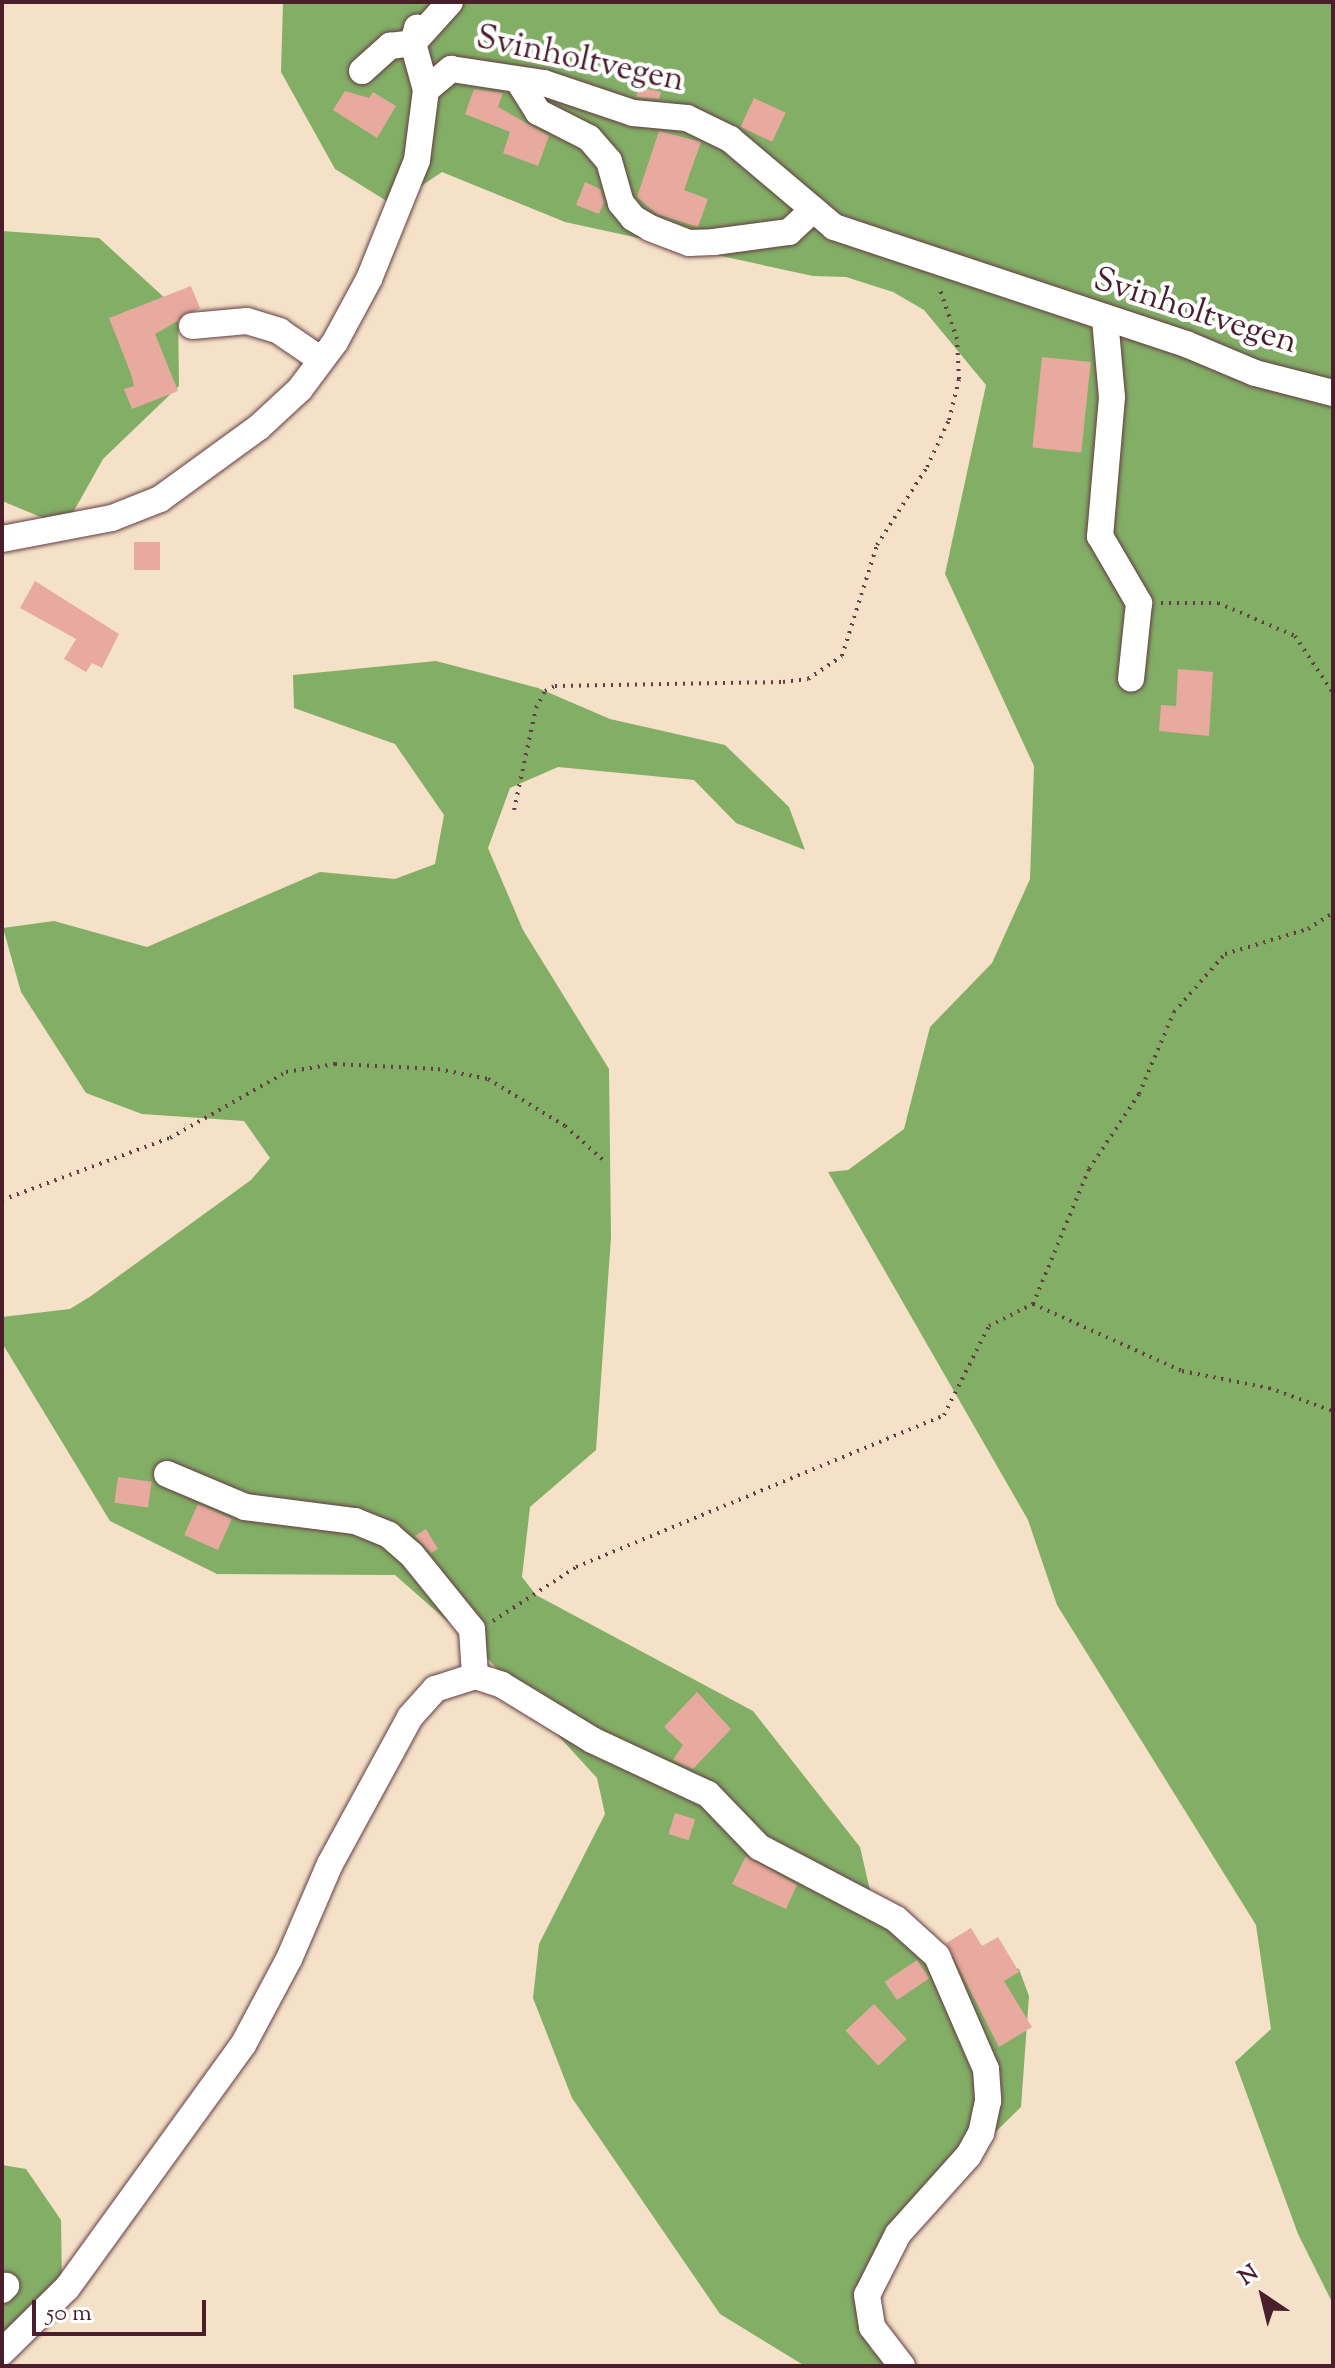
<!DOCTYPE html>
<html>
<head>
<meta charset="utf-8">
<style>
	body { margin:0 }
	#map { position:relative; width:1335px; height:2368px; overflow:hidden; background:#f5e1c8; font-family:"Sorts Mill Goudy",serif }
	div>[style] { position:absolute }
	.forest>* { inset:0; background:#83ae66 }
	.building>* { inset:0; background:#e8aa9f; transform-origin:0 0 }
	.path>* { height:4px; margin-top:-2px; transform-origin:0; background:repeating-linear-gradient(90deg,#643c43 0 2px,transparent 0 8px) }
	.roads { filter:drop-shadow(0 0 2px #643c43) drop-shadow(0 0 2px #643c43) }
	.minor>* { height:26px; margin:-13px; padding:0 13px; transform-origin:13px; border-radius:13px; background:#fff }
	span { translate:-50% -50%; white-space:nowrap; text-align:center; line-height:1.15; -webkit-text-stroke:8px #fff; paint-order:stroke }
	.street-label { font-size:34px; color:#4a1f2b }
	.frame { position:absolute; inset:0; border:4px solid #4a1f2b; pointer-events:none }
	.north { position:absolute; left:1223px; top:2256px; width:80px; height:80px; -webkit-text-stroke:6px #fff; paint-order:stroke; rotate:325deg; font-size:22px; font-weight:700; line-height:32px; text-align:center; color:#4a1f2b }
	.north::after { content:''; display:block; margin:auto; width:28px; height:36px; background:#4a1f2b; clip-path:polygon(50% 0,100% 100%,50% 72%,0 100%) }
	.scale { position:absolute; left:32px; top:2300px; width:174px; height:36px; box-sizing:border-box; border:4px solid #4a1f2b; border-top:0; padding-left:10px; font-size:24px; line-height:28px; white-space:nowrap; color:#4a1f2b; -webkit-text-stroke:6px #fff; paint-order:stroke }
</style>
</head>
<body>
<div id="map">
	<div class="forest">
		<div style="clip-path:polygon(283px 2px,1333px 2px,1333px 2304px,1298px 2234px,1235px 2062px,1271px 2029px,1256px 1925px,1057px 1605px,1028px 1520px,828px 1172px,848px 1170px,904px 1129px,930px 1027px,992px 963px,1030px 879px,1034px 766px,945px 574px,986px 385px,924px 310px,893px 292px,846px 277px,813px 276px,565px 222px,442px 172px,393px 205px,335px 169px,281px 72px)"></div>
		<div style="clip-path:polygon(2px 231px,99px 238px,178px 310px,179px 386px,103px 459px,65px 527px,2px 501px)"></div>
		<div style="clip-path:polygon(436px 661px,538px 688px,610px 719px,725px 745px,789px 807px,805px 850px,736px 823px,694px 780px,558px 767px,510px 788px,488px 848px,523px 930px,609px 1069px,611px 1237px,596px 1450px,530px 1507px,522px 1577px,536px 1595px,753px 1711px,860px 1847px,875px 1912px,913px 1949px,1019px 1969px,1029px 1996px,1021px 2107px,945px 2181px,861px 2292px,871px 2349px,888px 2366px,805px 2366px,720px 2314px,572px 2098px,533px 1998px,539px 1944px,605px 1814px,597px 1778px,478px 1648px,395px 1575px,217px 1574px,110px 1521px,2px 1343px,2px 1317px,70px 1309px,91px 1296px,251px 1180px,270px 1158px,244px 1121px,142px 1114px,86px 1093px,21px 992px,3px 928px,54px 921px,147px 947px,320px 872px,395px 879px,435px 864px,444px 815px,395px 744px,294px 708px,293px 675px)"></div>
		<div style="clip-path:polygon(2px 2165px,26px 2169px,61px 2220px,62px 2283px,2px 2353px)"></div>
	</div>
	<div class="building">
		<div style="clip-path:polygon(639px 87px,661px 92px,659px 99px,636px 97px)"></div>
		<div style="clip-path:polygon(474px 89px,503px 93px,498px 107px,549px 136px,538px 166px,503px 153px,510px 132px,465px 114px)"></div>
		<div style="clip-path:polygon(345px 91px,369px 98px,373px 92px,396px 106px,377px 138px,333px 110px)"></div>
		<div style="left:754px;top:98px;width:35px;height:32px;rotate:25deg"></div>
		<div style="clip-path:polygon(659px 131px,701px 142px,684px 190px,708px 199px,698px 227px,657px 214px,637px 197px)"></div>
		<div style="clip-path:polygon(585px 182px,600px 189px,604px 202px,599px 214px,576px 205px)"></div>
		<div style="clip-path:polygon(191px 286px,200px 308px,155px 334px,178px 391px,132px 409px,124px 389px,134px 386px,131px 374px,109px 318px)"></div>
		<div style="left:1042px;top:357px;width:49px;height:91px;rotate:6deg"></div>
		<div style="left:134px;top:542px;width:26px;height:28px"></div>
		<div style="clip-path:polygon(35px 581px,119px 634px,102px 668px,92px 663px,86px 672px,64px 659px,76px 639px,20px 608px)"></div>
		<div style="clip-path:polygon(1178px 669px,1213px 672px,1209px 736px,1159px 731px,1161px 705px,1176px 706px)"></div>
		<div style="left:118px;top:1477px;width:34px;height:26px;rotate:8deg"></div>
		<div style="left:198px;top:1504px;width:37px;height:34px;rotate:24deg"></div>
		<div style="clip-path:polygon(426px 1529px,438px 1549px,431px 1553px,415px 1536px)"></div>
		<div style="clip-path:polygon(697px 1692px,731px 1729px,693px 1769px,673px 1760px,683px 1745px,664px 1727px)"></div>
		<div style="left:675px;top:1813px;width:21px;height:22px;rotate:17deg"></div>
		<div style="clip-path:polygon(746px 1856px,797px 1885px,786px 1909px,732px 1884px)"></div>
		<div style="clip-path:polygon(971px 1928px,982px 1946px,998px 1937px,1019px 1972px,1004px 1981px,1032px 2027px,999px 2047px,946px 1943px)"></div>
		<div style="left:917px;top:1960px;width:22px;height:39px;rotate:56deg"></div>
		<div style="left:874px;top:2004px;width:48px;height:39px;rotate:47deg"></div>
	</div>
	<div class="path">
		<div style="left:1161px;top:603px;width:57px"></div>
		<div style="left:1218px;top:603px;width:84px;rotate:23.2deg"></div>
		<div style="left:1295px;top:636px;width:69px;rotate:56.3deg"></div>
		<div style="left:514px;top:810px;width:104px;rotate:-77.8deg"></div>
		<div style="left:536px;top:708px;width:19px;rotate:-62deg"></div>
		<div style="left:545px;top:691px;width:11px;rotate:-27deg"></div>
		<div style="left:555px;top:686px;width:228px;rotate:-1deg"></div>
		<div style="left:783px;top:682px;width:25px;rotate:-7deg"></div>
		<div style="left:808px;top:679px;width:41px;rotate:-34.1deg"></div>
		<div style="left:842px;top:656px;width:116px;rotate:-72.5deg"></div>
		<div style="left:877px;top:545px;width:93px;rotate:-57.3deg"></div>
		<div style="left:927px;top:467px;width:52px;rotate:-64.9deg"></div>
		<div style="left:949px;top:420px;width:42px;rotate:-76.3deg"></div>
		<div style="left:959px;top:379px;width:40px;rotate:-92.9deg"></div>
		<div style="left:957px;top:339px;width:55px;rotate:-109.1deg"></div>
		<div style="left:2px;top:1200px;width:179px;rotate:-20.3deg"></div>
		<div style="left:170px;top:1138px;width:133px;rotate:-29.6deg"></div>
		<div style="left:286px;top:1072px;width:50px;rotate:-9.3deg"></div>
		<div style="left:335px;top:1064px;width:103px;rotate:2.8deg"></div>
		<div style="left:438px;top:1069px;width:51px;rotate:11.3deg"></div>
		<div style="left:488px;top:1079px;width:90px;rotate:31.4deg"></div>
		<div style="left:565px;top:1126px;width:50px;rotate:41.7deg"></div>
		<div style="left:1033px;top:1304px;width:146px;rotate:-67.5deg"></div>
		<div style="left:1089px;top:1169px;width:90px;rotate:-56.3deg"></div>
		<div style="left:1139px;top:1094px;width:89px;rotate:-66.9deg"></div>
		<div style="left:1174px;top:1012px;width:77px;rotate:-48.7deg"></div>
		<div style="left:1225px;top:954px;width:87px;rotate:-16.8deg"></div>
		<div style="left:1308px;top:929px;width:30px;rotate:-33deg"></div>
		<div style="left:493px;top:1621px;width:99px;rotate:-33deg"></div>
		<div style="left:576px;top:1567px;width:398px;rotate:-22.4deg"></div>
		<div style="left:944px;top:1415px;width:100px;rotate:-63.2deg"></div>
		<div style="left:989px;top:1326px;width:49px;rotate:-26.6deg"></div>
		<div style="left:1033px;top:1304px;width:163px;rotate:24.2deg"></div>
		<div style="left:1182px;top:1371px;width:89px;rotate:11.1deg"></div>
		<div style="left:1269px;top:1388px;width:68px;rotate:19.8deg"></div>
	</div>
	<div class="roads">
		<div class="minor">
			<div style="left:362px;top:71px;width:38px;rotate:-42deg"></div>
			<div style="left:390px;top:46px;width:23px;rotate:-7deg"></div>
			<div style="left:413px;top:43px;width:16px;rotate:-75deg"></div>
			<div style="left:518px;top:80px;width:38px;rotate:58deg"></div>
			<div style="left:538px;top:112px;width:57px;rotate:27deg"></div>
			<div style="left:589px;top:138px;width:30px;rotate:49deg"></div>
			<div style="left:609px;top:161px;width:44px;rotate:74.1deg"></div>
			<div style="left:621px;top:203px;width:19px;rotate:51deg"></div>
			<div style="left:633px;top:218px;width:20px;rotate:30deg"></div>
			<div style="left:650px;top:228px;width:42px;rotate:21deg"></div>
			<div style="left:689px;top:243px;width:25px;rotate:-2deg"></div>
			<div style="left:714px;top:242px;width:76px;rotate:-7.6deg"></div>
			<div style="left:789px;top:232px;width:33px;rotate:-43deg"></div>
			<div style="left:426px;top:90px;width:49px;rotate:-105.5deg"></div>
			<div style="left:413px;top:43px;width:55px;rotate:-47.9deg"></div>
			<div style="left:1105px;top:319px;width:78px;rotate:84.9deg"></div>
			<div style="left:1112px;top:397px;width:140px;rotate:94.9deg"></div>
			<div style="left:1100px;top:536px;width:78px;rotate:59.8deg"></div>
			<div style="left:1139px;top:603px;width:76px;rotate:96deg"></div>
			<div style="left:192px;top:326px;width:55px;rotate:-5.2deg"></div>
			<div style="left:247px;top:321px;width:34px;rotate:17deg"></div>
			<div style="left:279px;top:331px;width:50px;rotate:34.3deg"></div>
			<div style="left:2px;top:539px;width:112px;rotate:-10.8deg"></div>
			<div style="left:112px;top:518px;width:52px;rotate:-21.6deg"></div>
			<div style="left:160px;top:499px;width:122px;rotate:-36deg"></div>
			<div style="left:259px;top:427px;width:56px;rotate:-42.8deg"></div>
			<div style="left:300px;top:389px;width:59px;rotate:-53.3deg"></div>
			<div style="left:335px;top:342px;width:72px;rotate:-61.6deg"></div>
			<div style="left:369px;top:279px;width:128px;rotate:-68deg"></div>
			<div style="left:417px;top:160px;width:71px;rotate:-82.7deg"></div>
			<div style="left:426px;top:90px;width:33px;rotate:-40deg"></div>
			<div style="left:451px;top:69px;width:94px;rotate:8.6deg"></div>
			<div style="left:544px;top:83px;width:94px;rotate:18.6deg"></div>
			<div style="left:633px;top:113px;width:54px;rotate:5.3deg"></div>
			<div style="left:687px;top:118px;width:48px;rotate:26deg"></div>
			<div style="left:730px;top:139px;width:136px;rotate:40.2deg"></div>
			<div style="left:834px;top:227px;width:371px;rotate:18.4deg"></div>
			<div style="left:1186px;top:344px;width:75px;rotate:22.8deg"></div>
			<div style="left:1255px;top:373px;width:81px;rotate:14.4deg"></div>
			<div style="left:167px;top:1474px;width:85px;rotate:22.9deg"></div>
			<div style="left:245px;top:1507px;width:111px;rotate:7.3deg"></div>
			<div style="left:355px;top:1521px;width:37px;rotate:22deg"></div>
			<div style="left:389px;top:1535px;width:30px;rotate:41deg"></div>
			<div style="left:412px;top:1555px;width:95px;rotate:51deg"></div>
			<div style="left:472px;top:1629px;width:47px;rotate:86.3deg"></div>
			<div style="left:2px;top:2290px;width:6px;rotate:-45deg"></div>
			<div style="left:2px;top:2352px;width:91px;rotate:-44.6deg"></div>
			<div style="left:67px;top:2288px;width:300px;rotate:-54.1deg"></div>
			<div style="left:243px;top:2045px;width:98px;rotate:-61.9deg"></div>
			<div style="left:289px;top:1959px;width:103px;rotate:-66.7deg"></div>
			<div style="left:330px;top:1864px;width:167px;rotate:-61.4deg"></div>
			<div style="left:410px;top:1717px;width:38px;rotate:-48deg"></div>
			<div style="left:435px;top:1689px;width:42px;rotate:-18deg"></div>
			<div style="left:475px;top:1676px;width:28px;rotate:18deg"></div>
			<div style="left:502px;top:1685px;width:105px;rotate:31.4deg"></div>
			<div style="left:592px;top:1740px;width:128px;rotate:25deg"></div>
			<div style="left:708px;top:1794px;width:74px;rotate:46.1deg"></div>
			<div style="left:759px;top:1847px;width:155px;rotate:27.7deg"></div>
			<div style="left:896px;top:1919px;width:55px;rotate:42.1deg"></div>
			<div style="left:937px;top:1956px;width:123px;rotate:66.6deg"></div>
			<div style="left:986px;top:2069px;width:32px;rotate:86deg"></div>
			<div style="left:988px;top:2101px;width:33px;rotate:102deg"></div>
			<div style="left:981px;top:2133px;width:26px;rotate:119deg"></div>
			<div style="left:968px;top:2156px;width:105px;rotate:131.9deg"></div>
			<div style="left:898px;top:2234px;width:68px;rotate:116.9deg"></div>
			<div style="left:867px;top:2295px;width:32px;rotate:81deg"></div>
			<div style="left:872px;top:2327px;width:49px;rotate:52.4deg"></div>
		</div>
	</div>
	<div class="street-label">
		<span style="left:580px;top:60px;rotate:12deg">Svinholtvegen</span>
		<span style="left:1195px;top:312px;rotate:18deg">Svinholtvegen</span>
	</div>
	<div class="frame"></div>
	<div class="north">N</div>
	<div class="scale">50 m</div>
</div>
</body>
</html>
